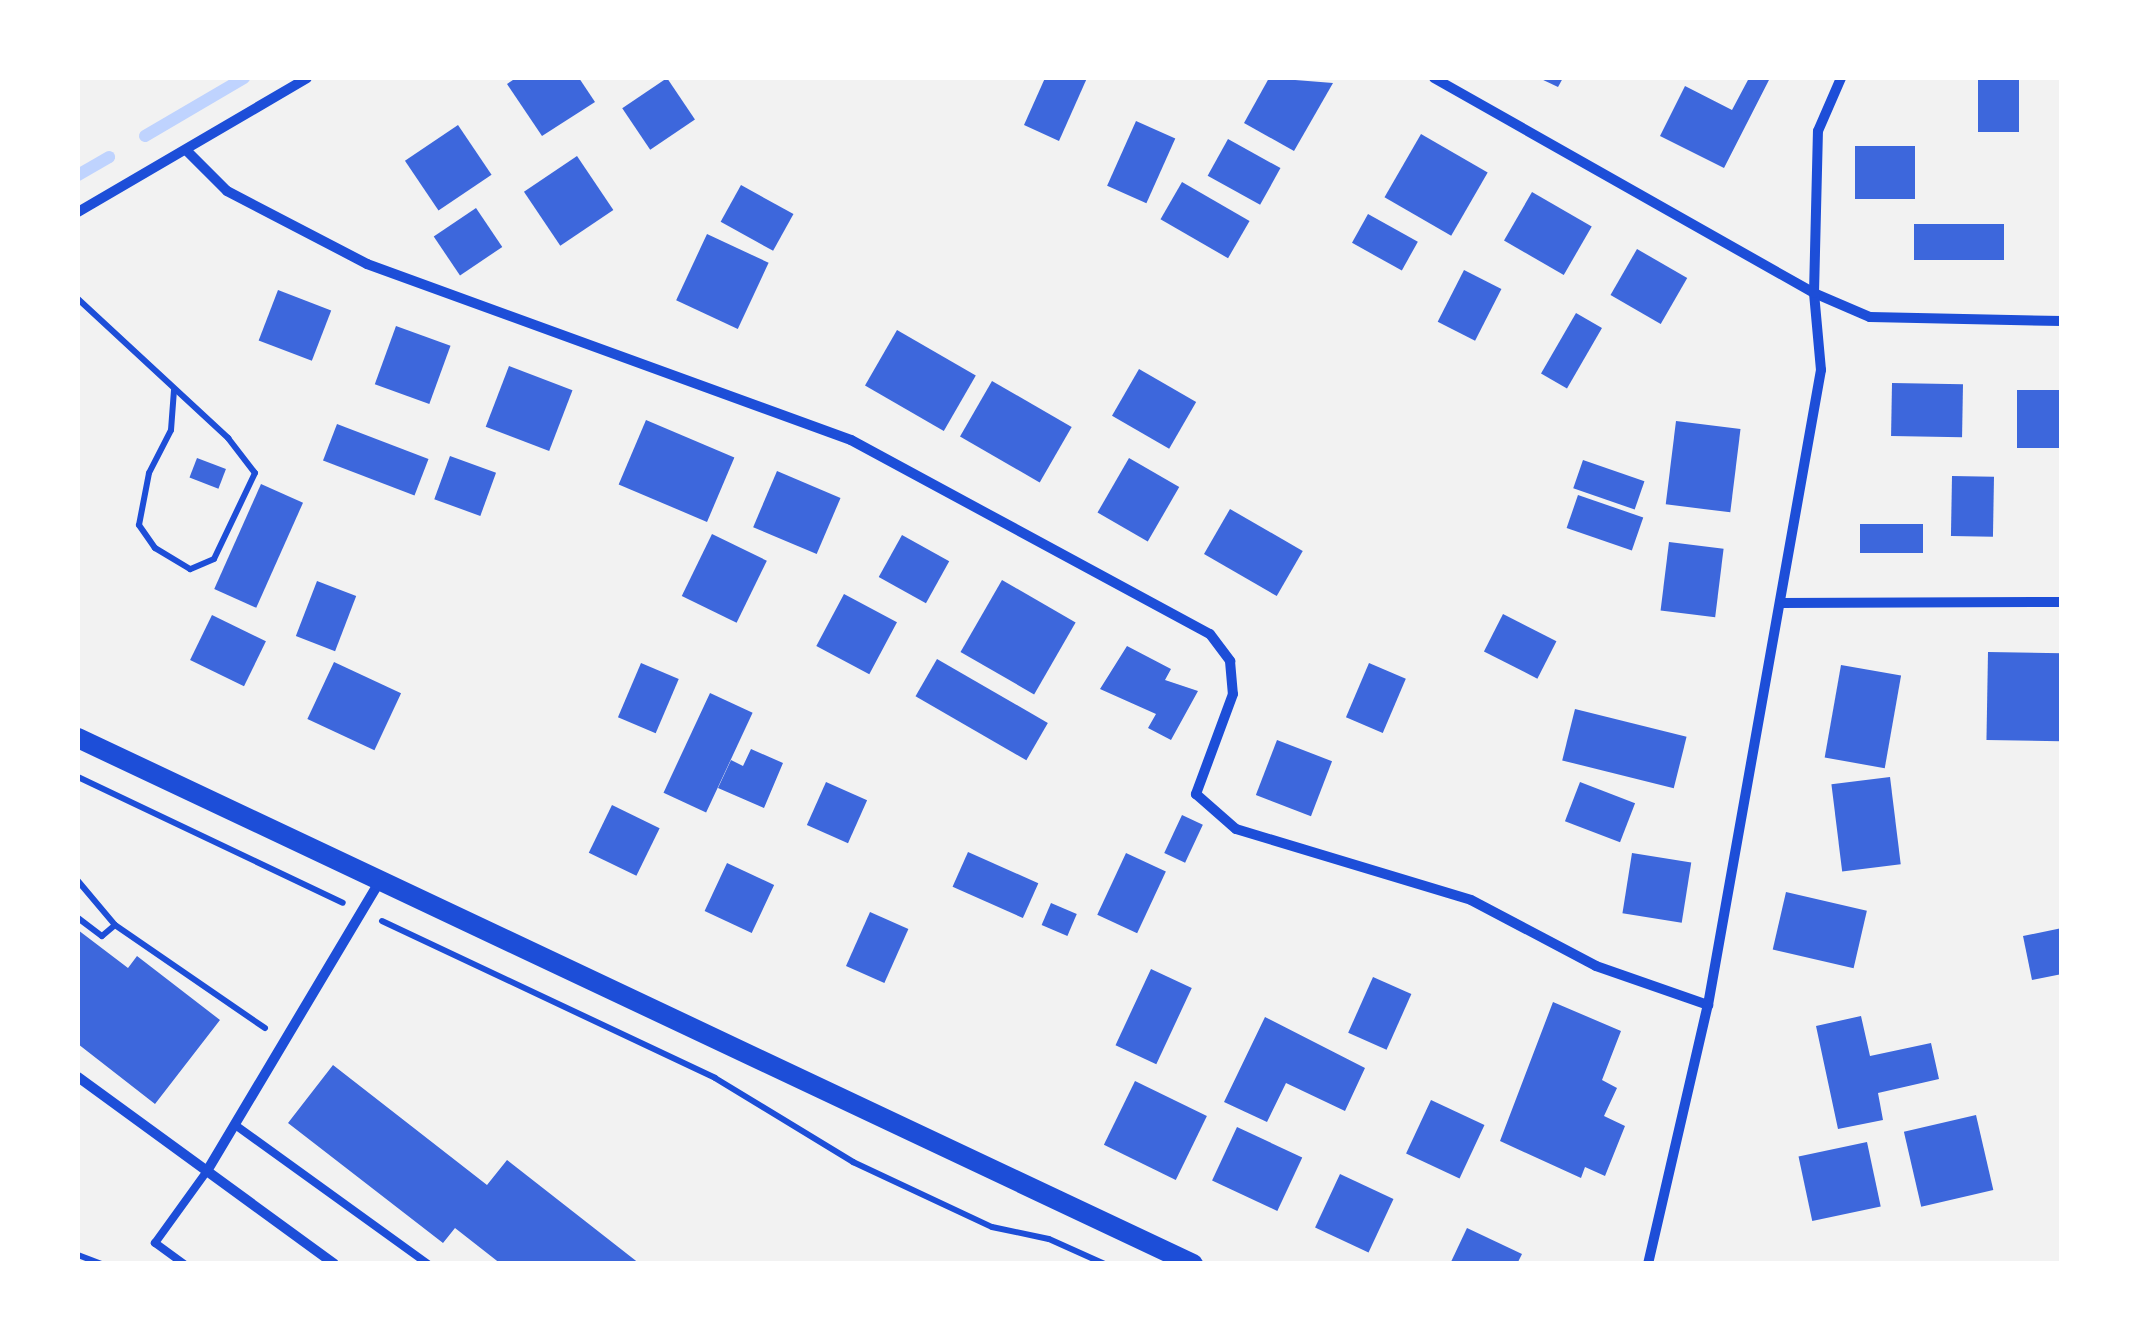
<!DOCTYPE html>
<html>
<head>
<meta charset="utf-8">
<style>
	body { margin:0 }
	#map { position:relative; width:2139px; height:1341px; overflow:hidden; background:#f2f2f2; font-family:Ubuntu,sans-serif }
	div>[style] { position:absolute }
	.stream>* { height:12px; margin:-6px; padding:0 6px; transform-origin:6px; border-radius:6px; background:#bfd3fe }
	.building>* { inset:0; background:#3d67dc; transform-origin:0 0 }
	.path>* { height:6px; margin:-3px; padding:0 3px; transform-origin:3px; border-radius:3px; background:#1d4ed8 }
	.service>* { height:8px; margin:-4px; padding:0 4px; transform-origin:4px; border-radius:4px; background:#1d4ed8 }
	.minor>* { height:10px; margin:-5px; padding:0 5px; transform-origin:5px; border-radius:5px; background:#1d4ed8 }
	.secondary>* { height:20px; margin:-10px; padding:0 10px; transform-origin:10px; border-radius:10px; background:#1d4ed8 }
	span { translate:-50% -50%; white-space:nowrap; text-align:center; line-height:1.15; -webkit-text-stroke:10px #fff; paint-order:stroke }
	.frame { position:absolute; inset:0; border:80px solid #fff; pointer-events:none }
</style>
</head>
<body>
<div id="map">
	<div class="stream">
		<div style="left:145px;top:136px;width:115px;rotate:-30.4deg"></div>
		<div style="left:78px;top:175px;width:36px;rotate:-30deg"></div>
	</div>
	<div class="building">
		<div style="clip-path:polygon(516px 78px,579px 78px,595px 102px,542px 136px,507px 84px)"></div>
		<div style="left:667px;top:78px;width:50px;height:54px;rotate:56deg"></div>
		<div style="clip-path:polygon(1045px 78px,1087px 78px,1059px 141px,1024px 125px)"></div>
		<div style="clip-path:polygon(1269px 78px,1333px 83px,1294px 151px,1244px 123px)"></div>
		<div style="clip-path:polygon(1539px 78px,1563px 78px,1558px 87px)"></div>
		<div style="clip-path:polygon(1749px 78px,1770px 78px,1724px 168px,1660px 136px,1685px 86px,1732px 110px)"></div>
		<div style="left:1978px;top:78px;width:41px;height:54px"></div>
		<div style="left:1136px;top:121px;width:43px;height:71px;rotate:24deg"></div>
		<div style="left:458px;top:125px;width:60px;height:64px;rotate:56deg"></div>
		<div style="left:1421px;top:134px;width:77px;height:73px;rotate:30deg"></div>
		<div style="left:1228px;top:139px;width:60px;height:42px;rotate:29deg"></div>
		<div style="left:1855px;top:146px;width:60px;height:53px"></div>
		<div style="left:577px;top:156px;width:65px;height:64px;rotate:56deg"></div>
		<div style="left:1182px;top:182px;width:78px;height:43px;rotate:30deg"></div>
		<div style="left:741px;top:185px;width:60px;height:42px;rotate:29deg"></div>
		<div style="left:1532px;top:192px;width:69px;height:56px;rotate:30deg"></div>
		<div style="left:476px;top:208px;width:47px;height:51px;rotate:56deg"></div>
		<div style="left:1368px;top:214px;width:57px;height:33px;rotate:29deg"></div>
		<div style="left:1914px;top:224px;width:90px;height:36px"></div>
		<div style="left:707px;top:234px;width:68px;height:73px;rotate:25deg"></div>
		<div style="left:1637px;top:249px;width:58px;height:53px;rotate:30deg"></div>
		<div style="left:1464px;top:270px;width:42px;height:58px;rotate:27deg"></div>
		<div style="left:278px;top:290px;width:57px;height:54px;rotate:21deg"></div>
		<div style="left:1576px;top:313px;width:30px;height:70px;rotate:30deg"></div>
		<div style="left:396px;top:326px;width:58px;height:62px;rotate:20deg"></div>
		<div style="left:897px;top:330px;width:91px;height:64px;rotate:30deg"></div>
		<div style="left:509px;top:366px;width:68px;height:65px;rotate:21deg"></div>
		<div style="left:1139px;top:369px;width:66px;height:54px;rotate:30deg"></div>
		<div style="left:992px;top:381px;width:92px;height:64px;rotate:30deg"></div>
		<div style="left:1892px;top:383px;width:71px;height:53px;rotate:1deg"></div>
		<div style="left:2017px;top:390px;width:45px;height:58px"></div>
		<div style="left:646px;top:420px;width:96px;height:70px;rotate:23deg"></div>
		<div style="left:1676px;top:421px;width:65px;height:84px;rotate:7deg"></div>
		<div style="left:337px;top:424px;width:98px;height:39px;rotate:21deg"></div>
		<div style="left:450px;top:456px;width:49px;height:46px;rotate:20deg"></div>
		<div style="left:197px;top:458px;width:31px;height:21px;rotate:21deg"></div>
		<div style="left:1129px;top:458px;width:58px;height:63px;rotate:30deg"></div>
		<div style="left:1583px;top:460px;width:65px;height:30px;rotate:19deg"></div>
		<div style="left:777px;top:471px;width:69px;height:61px;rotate:23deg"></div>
		<div style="left:1952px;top:476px;width:42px;height:60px;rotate:1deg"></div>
		<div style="left:261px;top:484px;width:46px;height:115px;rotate:24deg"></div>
		<div style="left:1578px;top:495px;width:69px;height:35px;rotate:19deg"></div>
		<div style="left:1230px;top:509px;width:84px;height:52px;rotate:30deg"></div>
		<div style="left:1860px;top:524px;width:63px;height:29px"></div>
		<div style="left:712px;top:534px;width:61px;height:69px;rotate:26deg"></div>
		<div style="left:902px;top:535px;width:54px;height:48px;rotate:29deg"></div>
		<div style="left:1669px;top:542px;width:55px;height:69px;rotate:7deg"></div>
		<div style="left:1002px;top:580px;width:85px;height:83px;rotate:30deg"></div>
		<div style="left:317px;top:581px;width:42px;height:59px;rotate:21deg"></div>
		<div style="left:844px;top:594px;width:60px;height:59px;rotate:28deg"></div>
		<div style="left:1503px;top:614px;width:60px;height:42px;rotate:27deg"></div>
		<div style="left:212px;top:615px;width:60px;height:50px;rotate:26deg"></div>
		<div style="clip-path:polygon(1127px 646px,1171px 669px,1165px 680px,1198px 691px,1171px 740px,1148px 728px,1156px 714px,1100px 689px)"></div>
		<div style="left:1988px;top:652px;width:74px;height:88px;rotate:1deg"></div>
		<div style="left:937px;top:659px;width:128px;height:43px;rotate:30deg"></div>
		<div style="left:334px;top:662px;width:74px;height:63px;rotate:25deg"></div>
		<div style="left:641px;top:663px;width:41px;height:59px;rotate:23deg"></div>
		<div style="left:1369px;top:663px;width:40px;height:59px;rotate:23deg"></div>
		<div style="left:1841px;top:665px;width:61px;height:94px;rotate:10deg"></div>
		<div style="left:710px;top:693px;width:47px;height:110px;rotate:25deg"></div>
		<div style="left:1575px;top:709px;width:115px;height:53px;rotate:14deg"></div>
		<div style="left:1277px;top:740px;width:59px;height:59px;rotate:21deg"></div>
		<div style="clip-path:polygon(751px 749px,783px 763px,764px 808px,718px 788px,731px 760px,743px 766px)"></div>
		<div style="left:1890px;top:777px;width:88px;height:59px;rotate:83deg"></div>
		<div style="left:826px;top:782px;width:45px;height:47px;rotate:24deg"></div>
		<div style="left:1580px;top:782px;width:59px;height:42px;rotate:21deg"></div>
		<div style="left:612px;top:805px;width:53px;height:53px;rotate:26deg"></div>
		<div style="left:1182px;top:815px;width:23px;height:42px;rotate:25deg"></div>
		<div style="left:968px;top:852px;width:77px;height:38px;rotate:24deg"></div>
		<div style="left:1126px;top:853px;width:44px;height:68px;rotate:25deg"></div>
		<div style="left:1632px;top:853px;width:60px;height:61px;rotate:9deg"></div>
		<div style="left:727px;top:863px;width:52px;height:53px;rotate:25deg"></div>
		<div style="left:1786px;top:892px;width:83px;height:59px;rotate:13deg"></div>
		<div style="left:1051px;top:903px;width:28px;height:24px;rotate:23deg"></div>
		<div style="left:870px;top:912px;width:42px;height:59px;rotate:24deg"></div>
		<div style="clip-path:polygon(2062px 928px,2062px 974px,2032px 980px,2023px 936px)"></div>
		<div style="clip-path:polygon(78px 930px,128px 968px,137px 956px,220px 1020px,155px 1104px,78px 1044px)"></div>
		<div style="left:1151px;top:969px;width:45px;height:84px;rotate:25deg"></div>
		<div style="left:1373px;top:977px;width:42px;height:61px;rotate:24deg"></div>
		<div style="clip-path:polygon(1553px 1002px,1621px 1031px,1602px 1080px,1617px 1088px,1604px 1116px,1625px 1126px,1605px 1176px,1585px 1167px,1581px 1178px,1500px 1141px)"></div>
		<div style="clip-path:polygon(1861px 1016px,1870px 1056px,1931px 1043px,1939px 1079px,1878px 1093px,1883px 1120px,1838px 1129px,1816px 1026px)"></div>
		<div style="clip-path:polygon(1265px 1017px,1365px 1068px,1345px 1111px,1286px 1083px,1267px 1122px,1224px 1102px)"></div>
		<div style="clip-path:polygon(333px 1065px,487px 1185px,507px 1160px,640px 1264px,501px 1264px,455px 1228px,443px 1243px,288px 1123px)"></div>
		<div style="left:1135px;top:1081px;width:80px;height:71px;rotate:26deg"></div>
		<div style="left:1431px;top:1100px;width:59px;height:59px;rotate:25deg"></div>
		<div style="left:1976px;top:1115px;width:77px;height:74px;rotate:77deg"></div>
		<div style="left:1237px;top:1127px;width:72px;height:59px;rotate:25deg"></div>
		<div style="left:1867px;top:1142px;width:66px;height:70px;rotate:78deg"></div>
		<div style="left:1340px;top:1174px;width:59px;height:59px;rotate:25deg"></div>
		<div style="clip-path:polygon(1467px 1228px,1522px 1254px,1517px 1264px,1450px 1264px)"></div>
	</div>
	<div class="path">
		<div style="left:78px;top:299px;width:205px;rotate:42.8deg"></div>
		<div style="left:228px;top:438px;width:44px;rotate:52.4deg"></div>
		<div style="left:255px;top:473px;width:95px;rotate:115.5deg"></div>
		<div style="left:214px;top:559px;width:26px;rotate:157deg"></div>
		<div style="left:190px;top:569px;width:41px;rotate:-149deg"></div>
		<div style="left:155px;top:548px;width:28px;rotate:-125deg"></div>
		<div style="left:139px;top:525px;width:53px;rotate:-79.1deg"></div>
		<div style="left:149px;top:473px;width:48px;rotate:-62.9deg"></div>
		<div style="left:171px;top:430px;width:40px;rotate:-85.7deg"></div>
		<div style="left:78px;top:777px;width:293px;rotate:25.4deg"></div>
		<div style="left:78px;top:881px;width:57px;rotate:49.9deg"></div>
		<div style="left:78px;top:918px;width:30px;rotate:37deg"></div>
		<div style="left:102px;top:936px;width:17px;rotate:-40deg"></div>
		<div style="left:115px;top:925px;width:182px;rotate:34.5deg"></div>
		<div style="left:382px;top:921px;width:368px;rotate:25.2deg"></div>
		<div style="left:715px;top:1078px;width:162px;rotate:31.3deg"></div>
		<div style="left:853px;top:1162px;width:153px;rotate:25.1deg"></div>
		<div style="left:992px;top:1227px;width:58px;rotate:11.9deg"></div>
		<div style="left:1049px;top:1239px;width:61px;rotate:24.1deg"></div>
		<div style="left:78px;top:1255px;width:26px;rotate:21deg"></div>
	</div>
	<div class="service">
		<div style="left:238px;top:1127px;width:234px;rotate:35.8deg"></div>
		<div style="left:184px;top:1264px;width:36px;rotate:-144deg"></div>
		<div style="left:155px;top:1243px;width:89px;rotate:-54.2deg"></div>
	</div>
	<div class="minor">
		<div style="left:1434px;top:78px;width:437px;rotate:29.5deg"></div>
		<div style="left:1814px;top:293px;width:61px;rotate:23.2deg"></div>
		<div style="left:1870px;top:317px;width:192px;rotate:1.2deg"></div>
		<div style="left:186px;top:150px;width:58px;rotate:45deg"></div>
		<div style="left:227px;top:191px;width:158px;rotate:27.5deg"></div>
		<div style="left:367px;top:264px;width:515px;rotate:19.98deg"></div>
		<div style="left:851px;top:440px;width:408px;rotate:28.4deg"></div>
		<div style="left:1210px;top:634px;width:34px;rotate:53deg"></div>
		<div style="left:1230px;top:661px;width:33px;rotate:85deg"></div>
		<div style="left:1233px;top:694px;width:107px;rotate:110.3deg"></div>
		<div style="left:1196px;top:794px;width:53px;rotate:41.2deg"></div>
		<div style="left:1236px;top:829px;width:245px;rotate:16.8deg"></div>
		<div style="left:1471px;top:900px;width:141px;rotate:27.8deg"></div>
		<div style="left:1596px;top:966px;width:119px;rotate:19.2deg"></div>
		<div style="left:78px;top:212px;width:265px;rotate:-30.3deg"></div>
		<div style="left:1780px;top:603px;width:282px;rotate:-0.2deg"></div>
		<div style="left:78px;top:1077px;width:317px;rotate:36.1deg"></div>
		<div style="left:207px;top:1171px;width:336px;rotate:-59.2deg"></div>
		<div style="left:1648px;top:1264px;width:266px;rotate:-77deg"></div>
		<div style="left:1708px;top:1005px;width:645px;rotate:-79.91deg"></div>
		<div style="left:1821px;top:370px;width:77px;rotate:-95.2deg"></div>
		<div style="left:1814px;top:293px;width:162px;rotate:-88.6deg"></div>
		<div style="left:1818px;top:131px;width:58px;rotate:-66.5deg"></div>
	</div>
	<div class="secondary">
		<div style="left:78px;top:738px;width:1233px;rotate:25.26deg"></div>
	</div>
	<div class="frame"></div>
</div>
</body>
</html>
